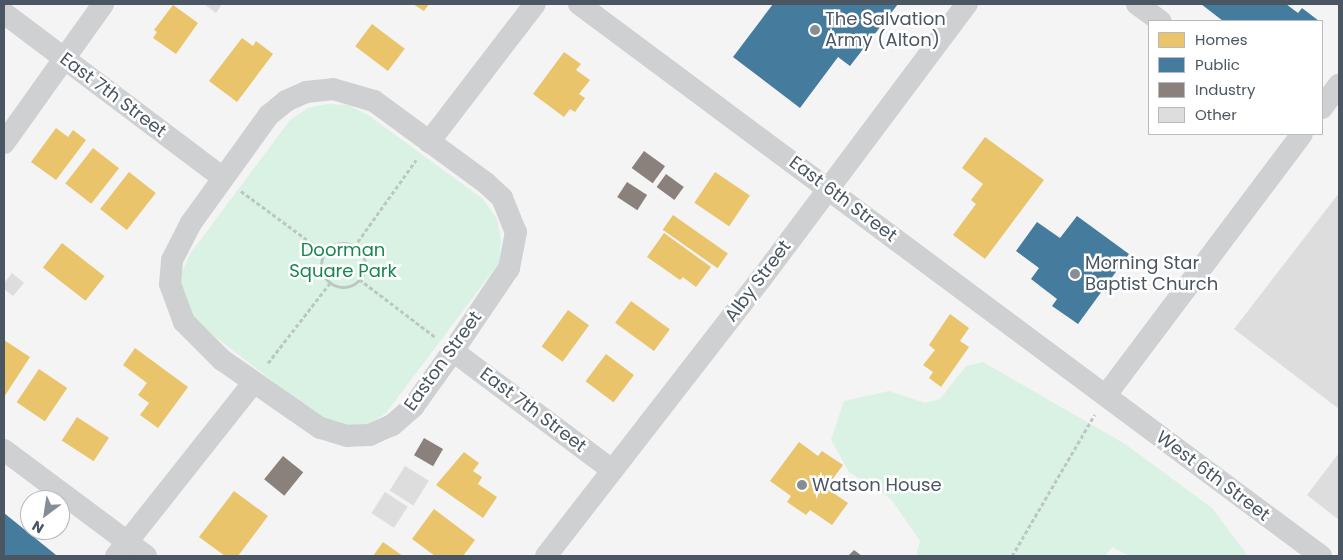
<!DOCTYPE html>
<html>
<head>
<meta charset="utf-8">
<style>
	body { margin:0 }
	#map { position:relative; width:1343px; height:560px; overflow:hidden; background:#f4f4f4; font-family:Poppins,sans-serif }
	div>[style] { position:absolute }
	.green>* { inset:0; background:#d9f2e3 }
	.homes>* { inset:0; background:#e9c46a; transform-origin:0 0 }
	.public>* { inset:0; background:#457b9d }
	.industry>* { inset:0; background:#8a817c; transform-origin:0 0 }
	.building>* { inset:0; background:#ddddde; transform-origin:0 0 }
	.path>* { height:3px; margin-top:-1.5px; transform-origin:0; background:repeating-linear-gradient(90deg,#bcc7c4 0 4px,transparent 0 6.5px) }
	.path>.ring { margin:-1.5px; padding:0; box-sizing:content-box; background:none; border:3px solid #bcc7c4; border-radius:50% }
	.street>* { height:22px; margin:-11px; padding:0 11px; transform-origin:11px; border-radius:11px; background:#ced0d2 }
	.dots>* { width:14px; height:14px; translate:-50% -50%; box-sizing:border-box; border:2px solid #fff; border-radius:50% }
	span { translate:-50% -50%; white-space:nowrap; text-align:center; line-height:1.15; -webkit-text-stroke:5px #fff; paint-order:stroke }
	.poi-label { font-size:18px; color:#4a5661 }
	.left { translate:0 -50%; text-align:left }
	.street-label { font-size:18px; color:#4a5661 }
	.park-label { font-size:18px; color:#17864f }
	.frame { position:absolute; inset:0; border:5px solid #4a5661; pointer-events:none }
	.legend { position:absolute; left:1148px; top:20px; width:175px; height:115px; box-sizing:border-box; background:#fff; border:1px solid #b7bbc0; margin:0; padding:6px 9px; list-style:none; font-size:15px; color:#4a5661 }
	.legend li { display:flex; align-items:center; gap:10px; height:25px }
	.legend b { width:25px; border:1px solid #b7bbc0 }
	.north { position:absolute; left:20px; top:490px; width:50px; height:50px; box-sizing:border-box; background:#fff; border:1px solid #b7bbc0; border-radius:50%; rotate:211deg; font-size:14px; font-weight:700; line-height:20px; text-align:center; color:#4a5661 }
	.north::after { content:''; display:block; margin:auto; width:18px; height:22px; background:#868d94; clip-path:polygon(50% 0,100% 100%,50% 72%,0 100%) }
</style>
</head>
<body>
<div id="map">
	<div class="green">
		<div style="clip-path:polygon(327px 104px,348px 105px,368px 115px,483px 199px,497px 219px,501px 240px,499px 263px,386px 413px,371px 423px,354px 427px,320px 418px,195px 321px,180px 288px,182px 272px,190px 254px,290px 120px,308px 108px)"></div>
		<div style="clip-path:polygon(983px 362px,1125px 444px,1212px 508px,1248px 556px,1129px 556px,1112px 547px,1105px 556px,916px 556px,920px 541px,891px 499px,849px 472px,831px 440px,844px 401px,889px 391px,925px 403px,940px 399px,966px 366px)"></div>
	</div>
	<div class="homes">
		<div style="clip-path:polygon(413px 4px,429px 4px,424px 11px)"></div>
		<div style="clip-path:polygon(173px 5px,198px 23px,176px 54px,153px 38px,157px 32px,154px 30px)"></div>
		<div style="left:372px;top:24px;width:41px;height:28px;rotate:37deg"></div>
		<div style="clip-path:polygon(242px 38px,253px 46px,256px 41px,273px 54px,237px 102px,209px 81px)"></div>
		<div style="clip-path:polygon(564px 52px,581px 64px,576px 70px,590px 80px,579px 94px,585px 98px,575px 112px,570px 109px,564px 117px,533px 94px)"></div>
		<div style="clip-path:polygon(56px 128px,68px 137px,73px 130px,86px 140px,56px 180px,31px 162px)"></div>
		<div style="clip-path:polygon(985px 137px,1044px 180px,985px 259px,953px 235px,976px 204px,971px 200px,983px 184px,962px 168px)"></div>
		<div style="left:93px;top:148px;width:33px;height:45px;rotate:38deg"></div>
		<div style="left:129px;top:172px;width:34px;height:47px;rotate:38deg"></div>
		<div style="left:715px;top:172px;width:42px;height:37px;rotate:34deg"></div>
		<div style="left:673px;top:215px;width:67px;height:18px;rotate:35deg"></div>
		<div style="clip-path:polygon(664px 233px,711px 267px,696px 287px,683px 277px,680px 280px,647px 257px)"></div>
		<div style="left:62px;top:243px;width:54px;height:31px;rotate:38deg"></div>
		<div style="left:631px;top:301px;width:48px;height:27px;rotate:36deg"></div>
		<div style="left:568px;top:310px;width:26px;height:45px;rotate:36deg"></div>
		<div style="clip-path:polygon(950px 314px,969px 328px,960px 341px,969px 347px,941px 387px,929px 378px,933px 372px,923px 365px,935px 350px,929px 345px)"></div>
		<div style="clip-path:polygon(4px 340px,30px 357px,4px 397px)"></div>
		<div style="clip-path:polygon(135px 348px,188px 387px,158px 428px,140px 415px,149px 403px,138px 395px,147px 383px,123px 365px)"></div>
		<div style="left:606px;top:354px;width:35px;height:34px;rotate:37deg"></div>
		<div style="left:39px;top:369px;width:34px;height:40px;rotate:34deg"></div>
		<div style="left:77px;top:417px;width:38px;height:28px;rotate:33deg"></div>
		<div style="clip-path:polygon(799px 442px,818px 456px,822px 451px,843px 465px,826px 488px,848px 503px,832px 525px,810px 510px,806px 515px,787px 502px,791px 496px,770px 481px)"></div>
		<div style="clip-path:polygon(464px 452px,479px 463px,473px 471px,482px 477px,478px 484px,497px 497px,483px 518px,436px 485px)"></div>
		<div style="clip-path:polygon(234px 491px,268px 516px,238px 556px,225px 556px,199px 537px)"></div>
		<div style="clip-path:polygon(434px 509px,475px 540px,463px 556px,435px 556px,412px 539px)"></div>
		<div style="clip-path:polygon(383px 542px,403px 556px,373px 556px)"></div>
	</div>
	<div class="public">
		<div style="clip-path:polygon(773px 4px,898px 4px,850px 66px,838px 57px,800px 108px,733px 57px)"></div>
		<div style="clip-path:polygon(1201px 4px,1286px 4px,1298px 13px,1302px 8px,1319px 21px,1223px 21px)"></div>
		<div style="clip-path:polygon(1077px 216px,1129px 254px,1078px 324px,1052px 306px,1057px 299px,1031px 279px,1039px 268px,1016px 251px,1037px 222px,1060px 238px)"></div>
		<div style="clip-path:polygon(4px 513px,56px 555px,55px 556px,4px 556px)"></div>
	</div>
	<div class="industry">
		<div style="left:644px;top:151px;width:26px;height:21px;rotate:36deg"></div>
		<div style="left:666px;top:174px;width:22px;height:16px;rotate:36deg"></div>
		<div style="left:627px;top:182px;width:24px;height:18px;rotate:33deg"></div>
		<div style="left:424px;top:438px;width:22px;height:20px;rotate:30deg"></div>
		<div style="left:283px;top:456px;width:26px;height:30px;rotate:39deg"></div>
		<div style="clip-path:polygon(854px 550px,862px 556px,848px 556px)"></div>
	</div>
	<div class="building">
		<div style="clip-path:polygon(204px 4px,222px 4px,216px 13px)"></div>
		<div style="clip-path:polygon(1339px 193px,1339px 409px,1234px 329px)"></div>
		<div style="clip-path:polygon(12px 273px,24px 283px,13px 296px,4px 289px,4px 283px)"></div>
		<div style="clip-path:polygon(1339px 453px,1339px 520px,1307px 495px)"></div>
		<div style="left:405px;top:466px;width:28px;height:29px;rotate:32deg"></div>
		<div style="left:385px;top:492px;width:27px;height:25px;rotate:33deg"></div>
	</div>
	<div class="path">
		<div style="left:241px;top:191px;width:104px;rotate:36.4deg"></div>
		<div class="ring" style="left:321px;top:243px;width:41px;height:41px"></div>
		<div style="left:354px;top:247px;width:107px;rotate:-54.5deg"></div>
		<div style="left:359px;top:279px;width:96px;rotate:37.3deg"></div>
		<div style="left:268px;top:363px;width:101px;rotate:-52.2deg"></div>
		<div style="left:1012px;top:556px;width:164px;rotate:-59.7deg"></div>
	</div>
	<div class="street">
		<div style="left:579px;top:4px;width:925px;rotate:36.65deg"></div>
		<div style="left:1137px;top:4px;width:29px;rotate:36deg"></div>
		<div style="left:4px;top:13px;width:273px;rotate:37deg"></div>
		<div style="left:333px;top:89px;width:43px;rotate:16.3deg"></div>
		<div style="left:374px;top:101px;width:139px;rotate:36.2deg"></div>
		<div style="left:486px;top:183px;width:22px;rotate:43deg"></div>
		<div style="left:502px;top:198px;width:37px;rotate:68deg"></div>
		<div style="left:516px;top:232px;width:37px;rotate:101deg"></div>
		<div style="left:509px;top:268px;width:100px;rotate:124deg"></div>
		<div style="left:453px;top:351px;width:69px;rotate:125.5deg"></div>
		<div style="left:413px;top:407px;width:28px;rotate:139deg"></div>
		<div style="left:392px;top:425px;width:24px;rotate:156deg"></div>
		<div style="left:370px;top:435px;width:23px;rotate:178deg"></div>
		<div style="left:347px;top:436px;width:28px;rotate:-163deg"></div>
		<div style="left:320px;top:428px;width:119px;rotate:-145.2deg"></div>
		<div style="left:222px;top:360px;width:54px;rotate:-135deg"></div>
		<div style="left:184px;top:322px;width:40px;rotate:-110.2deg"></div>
		<div style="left:170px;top:284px;width:24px;rotate:-85deg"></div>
		<div style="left:172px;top:260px;width:42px;rotate:-62.8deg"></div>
		<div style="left:191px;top:223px;width:133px;rotate:-54.2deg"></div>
		<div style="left:269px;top:115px;width:22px;rotate:-39deg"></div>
		<div style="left:286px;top:101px;width:22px;rotate:-24deg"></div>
		<div style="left:306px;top:92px;width:27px;rotate:-6deg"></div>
		<div style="left:1322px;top:108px;width:29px;rotate:-54deg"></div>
		<div style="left:429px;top:142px;width:174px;rotate:-52.5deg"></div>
		<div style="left:4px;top:143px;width:171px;rotate:-54.5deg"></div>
		<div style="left:453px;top:351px;width:199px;rotate:36.8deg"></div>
		<div style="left:1106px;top:395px;width:326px;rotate:-53.1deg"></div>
		<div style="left:4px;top:450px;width:177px;rotate:36.7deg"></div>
		<div style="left:116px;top:556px;width:221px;rotate:-51.6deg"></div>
		<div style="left:546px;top:556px;width:351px;rotate:-52.2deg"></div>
		<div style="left:761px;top:279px;width:344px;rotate:-53.2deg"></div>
	</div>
	<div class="dots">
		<div style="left:815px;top:30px;background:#868d94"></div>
		<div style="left:1075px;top:274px;background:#868d94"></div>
		<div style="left:802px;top:485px;background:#868d94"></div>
	</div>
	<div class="poi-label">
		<span class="left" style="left:825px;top:30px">The Salvation<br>Army (Alton)</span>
		<span class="left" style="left:1085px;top:274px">Morning Star<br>Baptist Church</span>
		<span class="left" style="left:812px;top:485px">Watson House</span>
	</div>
	<div class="street-label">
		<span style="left:113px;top:95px;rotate:37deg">East 7th Street</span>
		<span style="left:843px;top:199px;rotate:37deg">East 6th Street</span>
		<span style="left:758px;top:281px;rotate:-53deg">Alby Street</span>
		<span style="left:443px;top:361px;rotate:-54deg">Easton Street</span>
		<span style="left:533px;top:410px;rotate:37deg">East 7th Street</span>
		<span style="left:1213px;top:476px;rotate:37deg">West 6th Street</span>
	</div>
	<div class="park-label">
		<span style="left:343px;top:261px">Doorman<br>Square Park</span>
	</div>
	<div class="frame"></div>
	<ul class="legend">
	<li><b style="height:14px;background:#e9c46a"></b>Homes</li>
	<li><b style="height:14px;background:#457b9d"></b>Public</li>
	<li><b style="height:14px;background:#8a817c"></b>Industry</li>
	<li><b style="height:14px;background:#ddddde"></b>Other</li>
	</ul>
	<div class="north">N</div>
</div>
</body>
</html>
